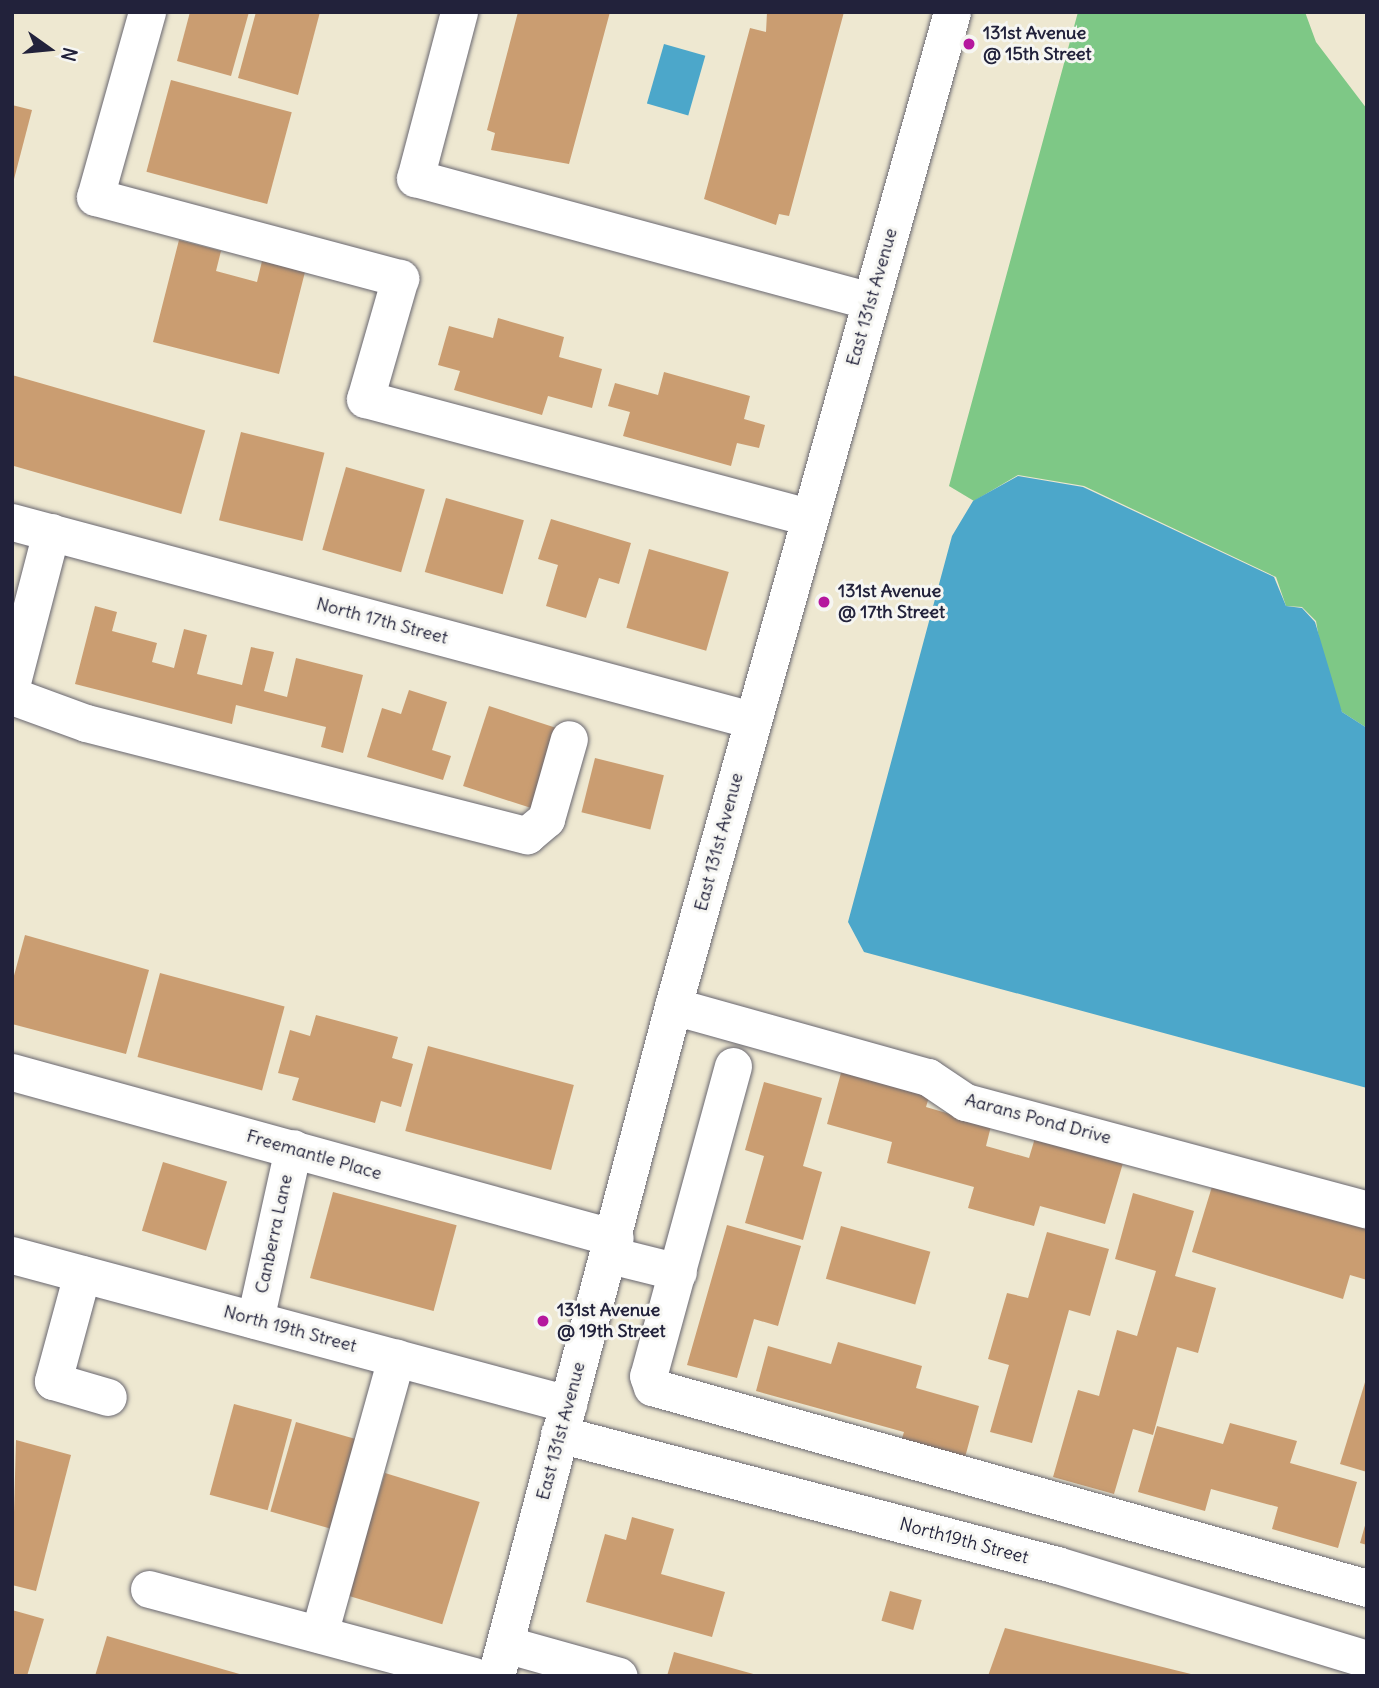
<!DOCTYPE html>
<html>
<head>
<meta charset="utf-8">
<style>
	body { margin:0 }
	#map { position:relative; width:1379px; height:1688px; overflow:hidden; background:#eee8d1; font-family:Delius,sans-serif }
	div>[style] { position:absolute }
	.green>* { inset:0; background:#7ec886 }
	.water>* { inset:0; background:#4ca7ca; transform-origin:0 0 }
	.building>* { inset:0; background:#ca9d71; transform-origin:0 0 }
	.roads { filter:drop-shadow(0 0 2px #696770) drop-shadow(0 0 2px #696770) }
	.minor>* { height:37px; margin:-18.5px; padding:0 18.5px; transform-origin:18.5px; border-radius:18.5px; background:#fff }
	.dots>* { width:19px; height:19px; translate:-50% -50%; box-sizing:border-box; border:4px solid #f6f6f2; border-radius:50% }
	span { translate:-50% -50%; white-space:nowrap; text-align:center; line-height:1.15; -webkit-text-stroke:6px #f6f6f2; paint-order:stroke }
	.poi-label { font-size:18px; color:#22223b; font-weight:700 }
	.left { translate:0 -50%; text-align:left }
	.street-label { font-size:18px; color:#22223b }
	.frame { position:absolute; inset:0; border:14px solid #22223b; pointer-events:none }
	.north { position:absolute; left:14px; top:14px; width:70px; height:70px; -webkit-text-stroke:5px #f6f6f2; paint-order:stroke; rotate:105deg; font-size:19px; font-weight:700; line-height:28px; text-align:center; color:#22223b }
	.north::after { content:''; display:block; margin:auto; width:24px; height:32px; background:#22223b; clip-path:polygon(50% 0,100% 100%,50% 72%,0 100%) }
</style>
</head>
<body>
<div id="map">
	<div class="green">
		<div style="clip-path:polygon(1078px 12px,1305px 12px,1316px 42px,1367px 109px,1367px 728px,1342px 712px,1325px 674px,1316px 621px,1302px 607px,1286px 606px,1276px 577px,1084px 486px,1018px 475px,974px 501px,949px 486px)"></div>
	</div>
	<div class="water">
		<div style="left:664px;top:44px;width:43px;height:62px;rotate:16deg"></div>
		<div style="clip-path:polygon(1018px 476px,1083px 487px,1274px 577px,1286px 606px,1302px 608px,1315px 622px,1342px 712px,1367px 728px,1367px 1088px,864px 952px,848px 922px,952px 536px,973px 501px)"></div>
	</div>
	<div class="building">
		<div style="clip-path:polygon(190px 12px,249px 12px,231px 76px,177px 61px)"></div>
		<div style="clip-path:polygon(256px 12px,320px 12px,298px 95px,238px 78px)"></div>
		<div style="clip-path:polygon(518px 12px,610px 12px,569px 164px,491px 150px,495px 133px,487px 130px)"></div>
		<div style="clip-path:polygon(767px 12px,844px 12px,789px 216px,779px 214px,776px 225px,704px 199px,750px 28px,766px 32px)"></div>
		<div style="left:171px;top:80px;width:125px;height:95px;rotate:15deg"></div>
		<div style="clip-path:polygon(12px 105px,32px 110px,13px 183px,12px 183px)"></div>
		<div style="clip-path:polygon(179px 240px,221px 251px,216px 271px,257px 282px,262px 261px,305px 272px,279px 374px,153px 342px)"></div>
		<div style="clip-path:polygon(498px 318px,564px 337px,559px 357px,602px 369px,592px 408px,548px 396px,542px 415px,454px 390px,460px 371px,438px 365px,449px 326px,493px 338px)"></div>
		<div style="clip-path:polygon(664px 372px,750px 396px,744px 419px,765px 425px,759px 448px,737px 443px,731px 466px,623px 436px,630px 412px,608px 406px,615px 383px,658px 395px)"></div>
		<div style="left:12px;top:375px;width:201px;height:87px;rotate:16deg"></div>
		<div style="left:241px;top:432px;width:86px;height:91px;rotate:14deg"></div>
		<div style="left:346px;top:467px;width:82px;height:86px;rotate:16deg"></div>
		<div style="left:446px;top:498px;width:81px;height:77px;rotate:16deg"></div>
		<div style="clip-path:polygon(551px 519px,631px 543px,619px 584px,599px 578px,586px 618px,546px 606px,558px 565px,538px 559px)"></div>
		<div style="left:649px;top:549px;width:83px;height:82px;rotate:16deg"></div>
		<div style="clip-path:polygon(95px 606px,117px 612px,112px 631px,157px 643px,152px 662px,174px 668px,184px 629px,207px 635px,197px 674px,242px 685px,251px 647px,274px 652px,264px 691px,287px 697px,296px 658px,363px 675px,343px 753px,321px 747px,326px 727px,236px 705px,232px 724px,75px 684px)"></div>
		<div style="clip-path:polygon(409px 690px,447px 702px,432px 750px,451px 756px,443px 780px,367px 757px,382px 708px,401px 714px)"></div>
		<div style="left:489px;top:706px;width:83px;height:84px;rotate:18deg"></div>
		<div style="left:595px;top:758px;width:71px;height:56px;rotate:14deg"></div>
		<div style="clip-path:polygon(25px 935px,149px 970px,126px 1054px,12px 1024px,12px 983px)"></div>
		<div style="left:160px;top:973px;width:129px;height:87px;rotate:15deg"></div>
		<div style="clip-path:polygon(316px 1015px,398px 1037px,392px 1058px,413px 1064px,401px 1107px,381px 1101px,375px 1123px,292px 1100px,299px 1078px,278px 1073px,290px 1030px,310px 1036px)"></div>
		<div style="left:428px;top:1046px;width:151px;height:88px;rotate:15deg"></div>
		<div style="clip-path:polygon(844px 1062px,932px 1087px,926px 1107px,991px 1126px,986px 1146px,1029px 1158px,1035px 1138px,1123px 1163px,1105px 1224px,1040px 1206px,1034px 1226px,968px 1208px,974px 1187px,887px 1163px,892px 1142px,827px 1124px)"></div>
		<div style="clip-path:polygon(764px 1082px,822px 1098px,803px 1166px,822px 1172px,803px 1240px,745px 1223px,764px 1156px,745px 1150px)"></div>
		<div style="left:163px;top:1162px;width:67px;height:72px;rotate:17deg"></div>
		<div style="clip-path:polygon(1214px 1180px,1367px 1227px,1367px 1280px,1350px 1275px,1343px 1299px,1192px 1252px)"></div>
		<div style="left:333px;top:1192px;width:128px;height:89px;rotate:15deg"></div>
		<div style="clip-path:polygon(1133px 1193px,1194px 1211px,1175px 1276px,1216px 1288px,1198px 1353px,1177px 1347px,1153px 1435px,1133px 1429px,1114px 1494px,1053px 1477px,1078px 1390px,1099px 1396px,1117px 1330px,1137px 1336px,1156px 1271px,1115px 1259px)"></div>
		<div style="clip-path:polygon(727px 1225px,801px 1246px,778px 1326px,754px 1319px,737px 1378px,687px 1365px)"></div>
		<div style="left:841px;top:1226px;width:93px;height:55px;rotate:16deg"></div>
		<div style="clip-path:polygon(1047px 1232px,1109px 1249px,1090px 1316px,1069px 1310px,1032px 1443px,990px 1432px,1009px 1365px,988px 1359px,1007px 1293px,1028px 1298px)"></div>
		<div style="clip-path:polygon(838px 1342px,922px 1366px,916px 1388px,979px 1406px,961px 1472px,897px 1454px,904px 1432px,756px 1391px,768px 1346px,831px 1364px)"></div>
		<div style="clip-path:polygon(1366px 1379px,1367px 1379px,1367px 1472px,1340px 1464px)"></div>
		<div style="left:234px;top:1404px;width:60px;height:94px;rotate:15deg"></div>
		<div style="left:296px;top:1422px;width:62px;height:93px;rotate:16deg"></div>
		<div style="clip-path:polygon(1230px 1423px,1297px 1441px,1290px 1463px,1357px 1482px,1338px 1548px,1272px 1529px,1278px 1507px,1211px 1489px,1205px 1511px,1138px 1492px,1157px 1426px,1223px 1444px)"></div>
		<div style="clip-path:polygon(16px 1440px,71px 1455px,36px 1591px,12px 1585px)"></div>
		<div style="left:385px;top:1473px;width:99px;height:128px;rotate:17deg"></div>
		<div style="clip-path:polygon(632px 1517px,674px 1529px,661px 1574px,725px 1592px,712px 1637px,586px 1602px,605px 1534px,626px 1540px)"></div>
		<div style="clip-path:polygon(1366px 1522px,1367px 1522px,1367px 1545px,1360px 1543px)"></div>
		<div style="left:890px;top:1591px;width:33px;height:31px;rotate:16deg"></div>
		<div style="clip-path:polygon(12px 1610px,44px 1619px,27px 1676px,12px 1676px)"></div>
		<div style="clip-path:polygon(1005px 1628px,1195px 1675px,1194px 1676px,988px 1676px)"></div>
		<div style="clip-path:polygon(107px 1636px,243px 1675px,243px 1676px,95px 1676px)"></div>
		<div style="clip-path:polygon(674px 1652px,757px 1675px,757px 1676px,667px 1676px)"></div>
	</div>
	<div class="roads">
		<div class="minor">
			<div style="left:147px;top:12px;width:192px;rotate:105.7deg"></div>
			<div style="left:95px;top:197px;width:316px;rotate:14.9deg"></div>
			<div style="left:400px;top:278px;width:126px;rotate:106.1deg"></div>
			<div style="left:365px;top:399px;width:460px;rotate:14.9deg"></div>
			<div style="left:459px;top:12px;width:172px;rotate:104.8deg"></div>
			<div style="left:415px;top:178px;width:472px;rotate:15.1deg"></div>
			<div style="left:12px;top:522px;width:766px;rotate:14.98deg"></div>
			<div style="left:12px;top:682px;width:155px;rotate:-75.4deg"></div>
			<div style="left:12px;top:696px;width:79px;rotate:20deg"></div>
			<div style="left:86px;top:723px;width:455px;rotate:14.3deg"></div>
			<div style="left:527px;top:835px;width:25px;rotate:-40deg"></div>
			<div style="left:546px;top:819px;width:83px;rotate:-74deg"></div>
			<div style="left:673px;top:1006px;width:265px;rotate:15.6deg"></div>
			<div style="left:928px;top:1077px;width:45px;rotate:34deg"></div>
			<div style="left:965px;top:1102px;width:416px;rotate:15deg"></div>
			<div style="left:733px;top:1066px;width:321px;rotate:105.3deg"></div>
			<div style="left:648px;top:1376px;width:12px;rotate:70deg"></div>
			<div style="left:652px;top:1387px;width:743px;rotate:15.7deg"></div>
			<div style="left:12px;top:1072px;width:625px;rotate:15.39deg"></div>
			<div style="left:12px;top:1255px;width:576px;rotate:15deg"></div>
			<div style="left:610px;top:1255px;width:70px;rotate:14deg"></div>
			<div style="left:82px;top:1274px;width:111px;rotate:105.2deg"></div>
			<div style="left:53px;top:1381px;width:57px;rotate:16.2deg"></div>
			<div style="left:255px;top:1320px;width:176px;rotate:-77.5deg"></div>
			<div style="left:559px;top:1434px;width:515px;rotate:14.74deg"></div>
			<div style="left:1057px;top:1565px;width:324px;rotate:16.9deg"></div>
			<div style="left:149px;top:1589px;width:336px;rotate:15deg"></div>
			<div style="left:319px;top:1634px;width:287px;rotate:-74.4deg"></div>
			<div style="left:505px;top:1644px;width:118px;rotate:15.7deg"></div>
			<div style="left:496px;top:1676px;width:693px;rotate:-75.2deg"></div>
			<div style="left:673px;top:1006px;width:1032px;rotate:-74.32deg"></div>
		</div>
	</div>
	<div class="dots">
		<div style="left:969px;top:44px;background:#b5179e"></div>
		<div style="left:824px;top:602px;background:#b5179e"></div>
		<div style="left:543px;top:1321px;background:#b5179e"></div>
	</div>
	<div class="poi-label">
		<span class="left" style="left:983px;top:44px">131st Avenue<br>@ 15th Street</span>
		<span class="left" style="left:838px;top:602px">131st Avenue<br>@ 17th Street</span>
		<span class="left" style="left:557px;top:1321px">131st Avenue<br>@ 19th Street</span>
	</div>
	<div class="street-label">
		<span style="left:872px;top:297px;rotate:-74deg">East 131st Avenue</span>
		<span style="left:382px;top:621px;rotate:15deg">North 17th Street</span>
		<span style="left:719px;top:842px;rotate:-75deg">East 131st Avenue</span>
		<span style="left:1038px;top:1119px;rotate:15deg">Aarans Pond Drive</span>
		<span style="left:314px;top:1155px;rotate:16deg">Freemantle Place</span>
		<span style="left:274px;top:1234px;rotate:-78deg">Canberra Lane</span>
		<span style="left:290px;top:1329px;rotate:15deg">North 19th Street</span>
		<span style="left:561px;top:1431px;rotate:-75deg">East 131st Avenue</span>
		<span style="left:964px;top:1541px;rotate:15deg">North19th Street</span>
	</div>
	<div class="frame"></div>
	<div class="north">N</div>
</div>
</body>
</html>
